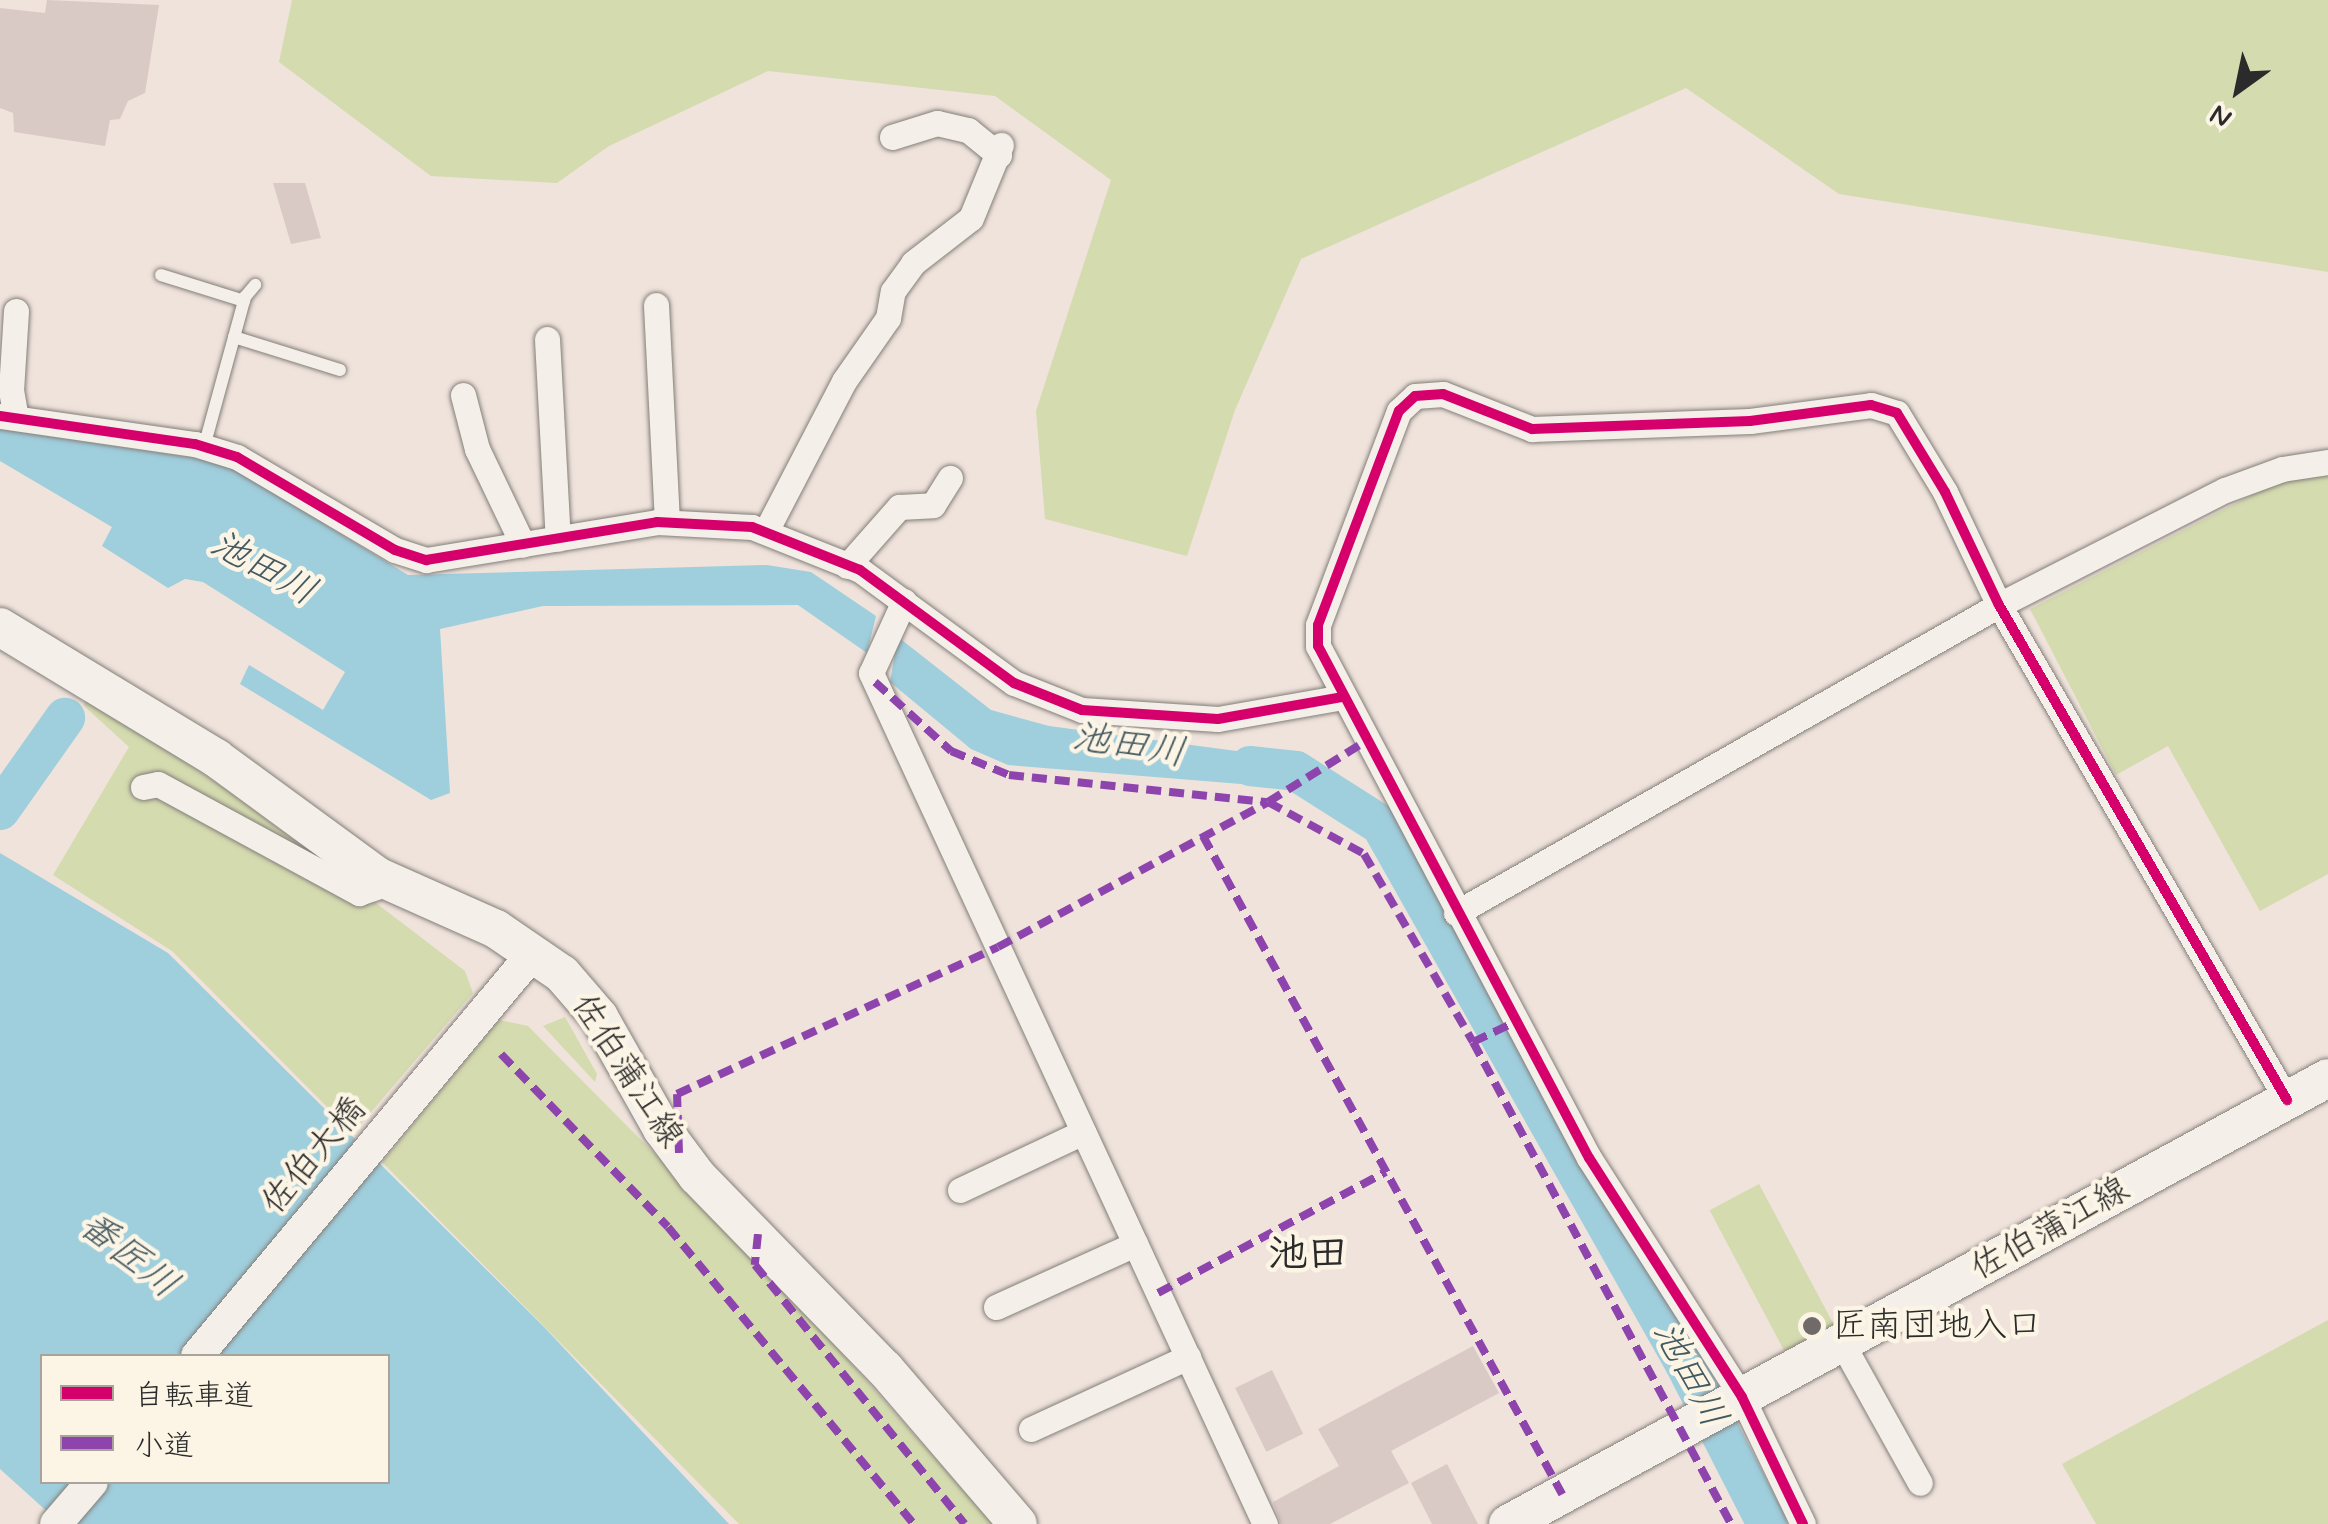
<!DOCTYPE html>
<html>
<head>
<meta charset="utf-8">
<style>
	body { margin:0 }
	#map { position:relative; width:2328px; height:1524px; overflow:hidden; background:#efe3db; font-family:Mynerve,"Klee One",sans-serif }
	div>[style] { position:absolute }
	.green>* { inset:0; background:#d4dbaf; transform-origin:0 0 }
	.water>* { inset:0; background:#9fcedc }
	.river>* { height:40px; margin:-20px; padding:0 20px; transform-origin:20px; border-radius:20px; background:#9fcedc }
	.building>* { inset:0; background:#dacac6; transform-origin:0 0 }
	.roads { filter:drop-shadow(0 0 2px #837e7a) drop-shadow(0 0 2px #837e7a) }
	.lane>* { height:12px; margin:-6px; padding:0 6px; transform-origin:6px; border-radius:6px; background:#f4f0e9 }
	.street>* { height:25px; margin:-12.5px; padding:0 12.5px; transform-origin:12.5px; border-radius:12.5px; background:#f4f0e9 }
	.secondary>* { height:32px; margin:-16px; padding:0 16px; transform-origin:16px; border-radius:16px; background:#f4f0e9 }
	.primary>* { height:38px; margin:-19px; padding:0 19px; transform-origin:19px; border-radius:19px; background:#f4f0e9 }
	.quiet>* { height:8px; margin-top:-4px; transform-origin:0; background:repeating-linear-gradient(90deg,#8e44ad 0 15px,transparent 0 23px) }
	.cycleway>* { height:10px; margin:-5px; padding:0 5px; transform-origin:5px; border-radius:5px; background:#d6006c }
	.dots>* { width:28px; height:28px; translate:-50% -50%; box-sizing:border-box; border:5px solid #fcf5e5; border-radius:50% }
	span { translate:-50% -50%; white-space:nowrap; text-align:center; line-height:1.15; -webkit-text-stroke:9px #fcf5e5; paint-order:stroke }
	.street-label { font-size:35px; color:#2b2b2b }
	.poi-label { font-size:35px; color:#2b2b2b }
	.left { translate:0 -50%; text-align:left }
	.water-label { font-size:38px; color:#445960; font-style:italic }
	.quarter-label { font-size:40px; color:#2b2b2b; font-weight:700 }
	.legend { position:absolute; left:40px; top:1354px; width:350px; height:130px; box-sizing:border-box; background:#fcf5e5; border:2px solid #a8a49b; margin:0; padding:12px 18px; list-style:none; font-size:30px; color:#2b2b2b }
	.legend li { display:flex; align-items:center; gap:20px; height:50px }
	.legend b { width:50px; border:2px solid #a8a49b }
	.north { position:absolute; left:2188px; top:40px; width:100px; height:100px; -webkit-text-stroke:8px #fcf5e5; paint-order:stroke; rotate:213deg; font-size:28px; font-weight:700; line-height:40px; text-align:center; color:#2b2b2b }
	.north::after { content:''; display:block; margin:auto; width:35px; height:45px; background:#2b2b2b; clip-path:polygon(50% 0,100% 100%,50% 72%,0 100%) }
</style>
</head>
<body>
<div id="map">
	<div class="green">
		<div style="clip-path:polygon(292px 0,2328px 0,2328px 272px,1839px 194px,1686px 88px,1301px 259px,1235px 410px,1187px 556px,1045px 519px,1036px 411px,1111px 180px,995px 96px,768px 71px,609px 146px,557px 183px,431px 176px,279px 62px)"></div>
		<div style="clip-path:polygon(2328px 472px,2328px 874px,2260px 911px,2168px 746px,2116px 775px,2030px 609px,2279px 481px)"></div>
		<div style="clip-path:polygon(88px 698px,232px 793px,465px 971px,473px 993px,353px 1133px,172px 951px,53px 875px,129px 747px,83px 705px)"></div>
		<div style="clip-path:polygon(565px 1017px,597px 1074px,595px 1082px,543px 1026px)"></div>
		<div style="clip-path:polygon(499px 1020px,528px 1026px,762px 1262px,993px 1524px,739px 1524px,382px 1162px)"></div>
		<div style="left:1759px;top:1184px;width:164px;height:56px;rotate:62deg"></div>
		<div style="clip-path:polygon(2328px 1320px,2328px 1524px,2096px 1524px,2062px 1464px)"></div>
	</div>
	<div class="water">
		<div style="clip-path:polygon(0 429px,223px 462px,408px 575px,767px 565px,811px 572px,876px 616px,867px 653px,798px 605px,543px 606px,440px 629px,450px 793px,431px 800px,240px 684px,249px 665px,323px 710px,345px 672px,203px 582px,185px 579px,168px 588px,102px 546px,112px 527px,0 461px)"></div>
		<div style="clip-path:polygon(898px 637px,991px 710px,1049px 726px,1318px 762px,1278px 787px,1008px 765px,971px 749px,890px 682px)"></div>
		<div style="clip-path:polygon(evenodd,0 853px,168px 953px,544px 1327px,729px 1524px,61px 1524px,0 1469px,0 853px,42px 1356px,388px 1356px,388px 1482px,42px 1482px,42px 1356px)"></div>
	</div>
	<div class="river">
		<div style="left:1250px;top:766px;width:46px;rotate:6.2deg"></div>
		<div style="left:1296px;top:771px;width:101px;rotate:32.4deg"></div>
		<div style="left:1381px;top:825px;width:617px;rotate:60.57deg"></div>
		<div style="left:1684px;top:1362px;width:182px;rotate:62.9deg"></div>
		<div style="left:0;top:810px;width:113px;rotate:-54.8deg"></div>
	</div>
	<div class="building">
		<div style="clip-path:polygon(47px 0,159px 5px,145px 93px,128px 101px,120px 119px,110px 120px,105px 146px,14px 132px,13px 113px,0 108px,0 8px,45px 13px)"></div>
		<div style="clip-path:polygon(273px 183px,305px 183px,321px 238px,291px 244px)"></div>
		<div style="clip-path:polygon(1473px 1346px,1499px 1393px,1391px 1451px,1409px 1483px,1330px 1524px,1281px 1524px,1273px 1502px,1339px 1466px,1318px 1429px)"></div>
		<div style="left:1272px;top:1370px;width:71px;height:41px;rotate:64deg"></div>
		<div style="clip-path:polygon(1447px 1464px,1478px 1524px,1432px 1524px,1411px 1483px)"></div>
	</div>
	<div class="roads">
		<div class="lane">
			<div style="left:161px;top:275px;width:87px;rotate:17.4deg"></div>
			<div style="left:234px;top:337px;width:111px;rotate:17.3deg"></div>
			<div style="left:204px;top:447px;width:156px;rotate:-74.7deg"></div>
			<div style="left:245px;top:297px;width:16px;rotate:-50deg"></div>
		</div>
		<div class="street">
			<div style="left:892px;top:137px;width:47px;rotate:-17.3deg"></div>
			<div style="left:937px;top:123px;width:32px;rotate:13deg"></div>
			<div style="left:968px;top:130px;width:40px;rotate:39deg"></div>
			<div style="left:656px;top:305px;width:217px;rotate:87.1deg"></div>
			<div style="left:16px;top:311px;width:79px;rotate:93.6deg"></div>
			<div style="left:11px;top:390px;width:28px;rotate:80deg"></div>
			<div style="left:547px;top:339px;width:200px;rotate:86.9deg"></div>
			<div style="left:463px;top:395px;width:56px;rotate:75.5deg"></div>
			<div style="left:477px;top:449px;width:106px;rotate:64.4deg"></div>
			<div style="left:0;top:416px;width:197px;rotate:8.2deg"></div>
			<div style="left:195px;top:444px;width:44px;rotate:17.2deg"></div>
			<div style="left:237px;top:457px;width:183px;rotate:30.5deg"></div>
			<div style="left:395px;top:550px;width:33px;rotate:18deg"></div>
			<div style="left:426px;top:560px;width:234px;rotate:-9.3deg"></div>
			<div style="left:657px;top:522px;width:95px;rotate:3deg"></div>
			<div style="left:752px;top:527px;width:116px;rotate:21.7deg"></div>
			<div style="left:860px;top:570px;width:191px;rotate:36.3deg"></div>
			<div style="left:1014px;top:683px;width:73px;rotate:21.7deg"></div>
			<div style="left:1082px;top:710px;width:136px;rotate:3.8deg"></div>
			<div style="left:1218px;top:719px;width:127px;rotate:-10deg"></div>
			<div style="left:766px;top:531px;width:169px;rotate:-62.5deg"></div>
			<div style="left:844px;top:381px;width:77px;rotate:-55.1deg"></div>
			<div style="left:888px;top:318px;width:27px;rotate:-80deg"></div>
			<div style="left:893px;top:291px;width:34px;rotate:-54deg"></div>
			<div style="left:913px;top:263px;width:73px;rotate:-37.8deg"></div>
			<div style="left:971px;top:218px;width:79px;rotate:-67.7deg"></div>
			<div style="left:847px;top:566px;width:79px;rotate:-48.6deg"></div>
			<div style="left:899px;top:507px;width:34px;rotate:-3deg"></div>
			<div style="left:933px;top:505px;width:32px;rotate:-58deg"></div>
			<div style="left:904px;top:601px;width:79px;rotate:114.6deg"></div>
			<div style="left:871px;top:673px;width:938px;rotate:65.16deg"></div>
			<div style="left:143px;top:787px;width:15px;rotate:-11deg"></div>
			<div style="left:158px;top:784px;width:229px;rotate:28.5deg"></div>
			<div style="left:359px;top:893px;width:31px;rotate:-19deg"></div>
			<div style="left:1456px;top:913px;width:624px;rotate:-29.56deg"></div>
			<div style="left:1999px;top:605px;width:254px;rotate:-27deg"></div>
			<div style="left:2225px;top:490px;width:61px;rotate:-20.2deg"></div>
			<div style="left:2282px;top:469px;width:47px;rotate:-8.7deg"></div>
			<div style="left:960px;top:1190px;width:136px;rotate:-25.2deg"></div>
			<div style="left:996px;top:1307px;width:153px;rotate:-24.4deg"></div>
			<div style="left:1842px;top:1343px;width:160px;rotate:60.9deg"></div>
			<div style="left:1031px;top:1429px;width:173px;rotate:-24.6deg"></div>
			<div style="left:1803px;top:1524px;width:141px;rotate:-115.7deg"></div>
			<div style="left:1742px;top:1397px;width:284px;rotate:-122.6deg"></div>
			<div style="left:1589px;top:1158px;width:579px;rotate:-117.89deg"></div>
			<div style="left:1318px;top:646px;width:21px;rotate:-90deg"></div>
			<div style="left:1318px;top:625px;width:229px;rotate:-69.3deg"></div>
			<div style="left:1399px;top:411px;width:22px;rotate:-43deg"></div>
			<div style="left:1415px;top:396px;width:28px;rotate:-4deg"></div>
			<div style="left:1443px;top:394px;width:96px;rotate:21.5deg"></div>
			<div style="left:1532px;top:429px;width:218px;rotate:-2.1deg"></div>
			<div style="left:1750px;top:421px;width:122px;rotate:-7.5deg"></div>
			<div style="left:1871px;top:405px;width:27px;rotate:17deg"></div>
			<div style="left:1897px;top:413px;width:92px;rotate:58.7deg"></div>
			<div style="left:1945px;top:492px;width:125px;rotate:64.5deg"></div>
			<div style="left:1999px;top:605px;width:573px;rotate:59.81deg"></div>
		</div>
		<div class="secondary">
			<div style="left:197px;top:1356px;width:526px;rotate:-50.17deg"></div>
			<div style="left:56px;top:1524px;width:55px;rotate:-49.4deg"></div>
		</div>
		<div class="primary">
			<div style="left:0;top:627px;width:253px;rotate:31.2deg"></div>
			<div style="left:216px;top:758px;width:200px;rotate:36.2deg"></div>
			<div style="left:377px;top:876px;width:130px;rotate:24deg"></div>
			<div style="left:496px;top:929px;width:80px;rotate:34.3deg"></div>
			<div style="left:562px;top:974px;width:57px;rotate:49.3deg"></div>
			<div style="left:599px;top:1017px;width:129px;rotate:60.6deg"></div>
			<div style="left:662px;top:1129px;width:59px;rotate:53.3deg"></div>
			<div style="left:697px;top:1176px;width:269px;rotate:45.8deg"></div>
			<div style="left:885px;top:1369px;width:204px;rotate:49.4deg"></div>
			<div style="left:1508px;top:1524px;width:933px;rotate:-28.54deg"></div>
		</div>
	</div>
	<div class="quiet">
		<div style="left:875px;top:682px;width:103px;rotate:42.2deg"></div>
		<div style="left:951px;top:751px;width:63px;rotate:22.5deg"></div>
		<div style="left:1009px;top:775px;width:260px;rotate:6deg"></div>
		<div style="left:1268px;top:802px;width:109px;rotate:28.4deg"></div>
		<div style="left:1364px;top:854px;width:217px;rotate:59.9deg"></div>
		<div style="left:1473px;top:1042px;width:547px;rotate:61.84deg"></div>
		<div style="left:1203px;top:836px;width:750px;rotate:61.38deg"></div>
		<div style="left:1473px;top:1042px;width:47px;rotate:-25.5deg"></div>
		<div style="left:501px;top:1054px;width:240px;rotate:46deg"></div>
		<div style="left:668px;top:1227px;width:386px;rotate:50.4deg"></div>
		<div style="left:679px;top:1153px;width:59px;rotate:-91.9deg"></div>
		<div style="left:677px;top:1094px;width:353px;rotate:-24.6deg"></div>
		<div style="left:998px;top:947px;width:306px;rotate:-28.2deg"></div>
		<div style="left:1268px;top:802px;width:115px;rotate:-31.9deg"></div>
		<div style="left:758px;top:1234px;width:31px;rotate:96deg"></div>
		<div style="left:755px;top:1265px;width:333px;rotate:51deg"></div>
		<div style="left:1158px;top:1293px;width:258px;rotate:-28deg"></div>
	</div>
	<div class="cycleway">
		<div style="left:0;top:416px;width:197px;rotate:8.2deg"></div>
		<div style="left:195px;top:444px;width:44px;rotate:17.2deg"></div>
		<div style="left:237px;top:457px;width:183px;rotate:30.5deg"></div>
		<div style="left:395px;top:550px;width:33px;rotate:18deg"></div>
		<div style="left:426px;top:560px;width:234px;rotate:-9.3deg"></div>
		<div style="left:657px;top:522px;width:95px;rotate:3deg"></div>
		<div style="left:752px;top:527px;width:116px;rotate:21.7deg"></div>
		<div style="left:860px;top:570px;width:191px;rotate:36.3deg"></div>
		<div style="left:1014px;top:683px;width:73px;rotate:21.7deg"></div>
		<div style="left:1082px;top:710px;width:136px;rotate:3.8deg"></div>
		<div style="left:1218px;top:719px;width:127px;rotate:-10deg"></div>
		<div style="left:1803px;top:1524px;width:141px;rotate:-115.7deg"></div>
		<div style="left:1742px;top:1397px;width:284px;rotate:-122.6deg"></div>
		<div style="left:1589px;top:1158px;width:579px;rotate:-117.89deg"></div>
		<div style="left:1318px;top:646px;width:21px;rotate:-90deg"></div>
		<div style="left:1318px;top:625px;width:229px;rotate:-69.3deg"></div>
		<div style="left:1399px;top:411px;width:22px;rotate:-43deg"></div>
		<div style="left:1415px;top:396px;width:28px;rotate:-4deg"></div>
		<div style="left:1443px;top:394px;width:96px;rotate:21.5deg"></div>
		<div style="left:1532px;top:429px;width:218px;rotate:-2.1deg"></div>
		<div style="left:1750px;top:421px;width:122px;rotate:-7.5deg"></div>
		<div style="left:1871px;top:405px;width:27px;rotate:17deg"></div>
		<div style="left:1897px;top:413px;width:92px;rotate:58.7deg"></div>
		<div style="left:1945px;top:492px;width:125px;rotate:64.5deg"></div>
		<div style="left:1999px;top:605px;width:573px;rotate:59.81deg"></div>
	</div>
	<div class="dots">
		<div style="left:1812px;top:1326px;background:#706b69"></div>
	</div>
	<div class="street-label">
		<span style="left:627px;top:1071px;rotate:57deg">佐伯蒲江線</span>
		<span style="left:314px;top:1156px;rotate:-50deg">佐伯大橋</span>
		<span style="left:2050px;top:1229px;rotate:-29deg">佐伯蒲江線</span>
	</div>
	<div class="poi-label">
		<span class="left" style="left:1832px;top:1326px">匠南団地入口</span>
	</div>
	<div class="water-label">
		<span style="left:263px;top:569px;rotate:29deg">池田川</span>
		<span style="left:1129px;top:746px;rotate:9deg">池田川</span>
		<span style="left:128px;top:1256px;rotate:38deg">番匠川</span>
		<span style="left:1689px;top:1375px;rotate:62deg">池田川</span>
	</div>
	<div class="quarter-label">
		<span style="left:1308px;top:1255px">池田</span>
	</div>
	<ul class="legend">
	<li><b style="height:12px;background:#d6006c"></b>自転車道</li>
	<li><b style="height:12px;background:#8e44ad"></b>小道</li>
	</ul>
	<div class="north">N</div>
</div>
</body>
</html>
